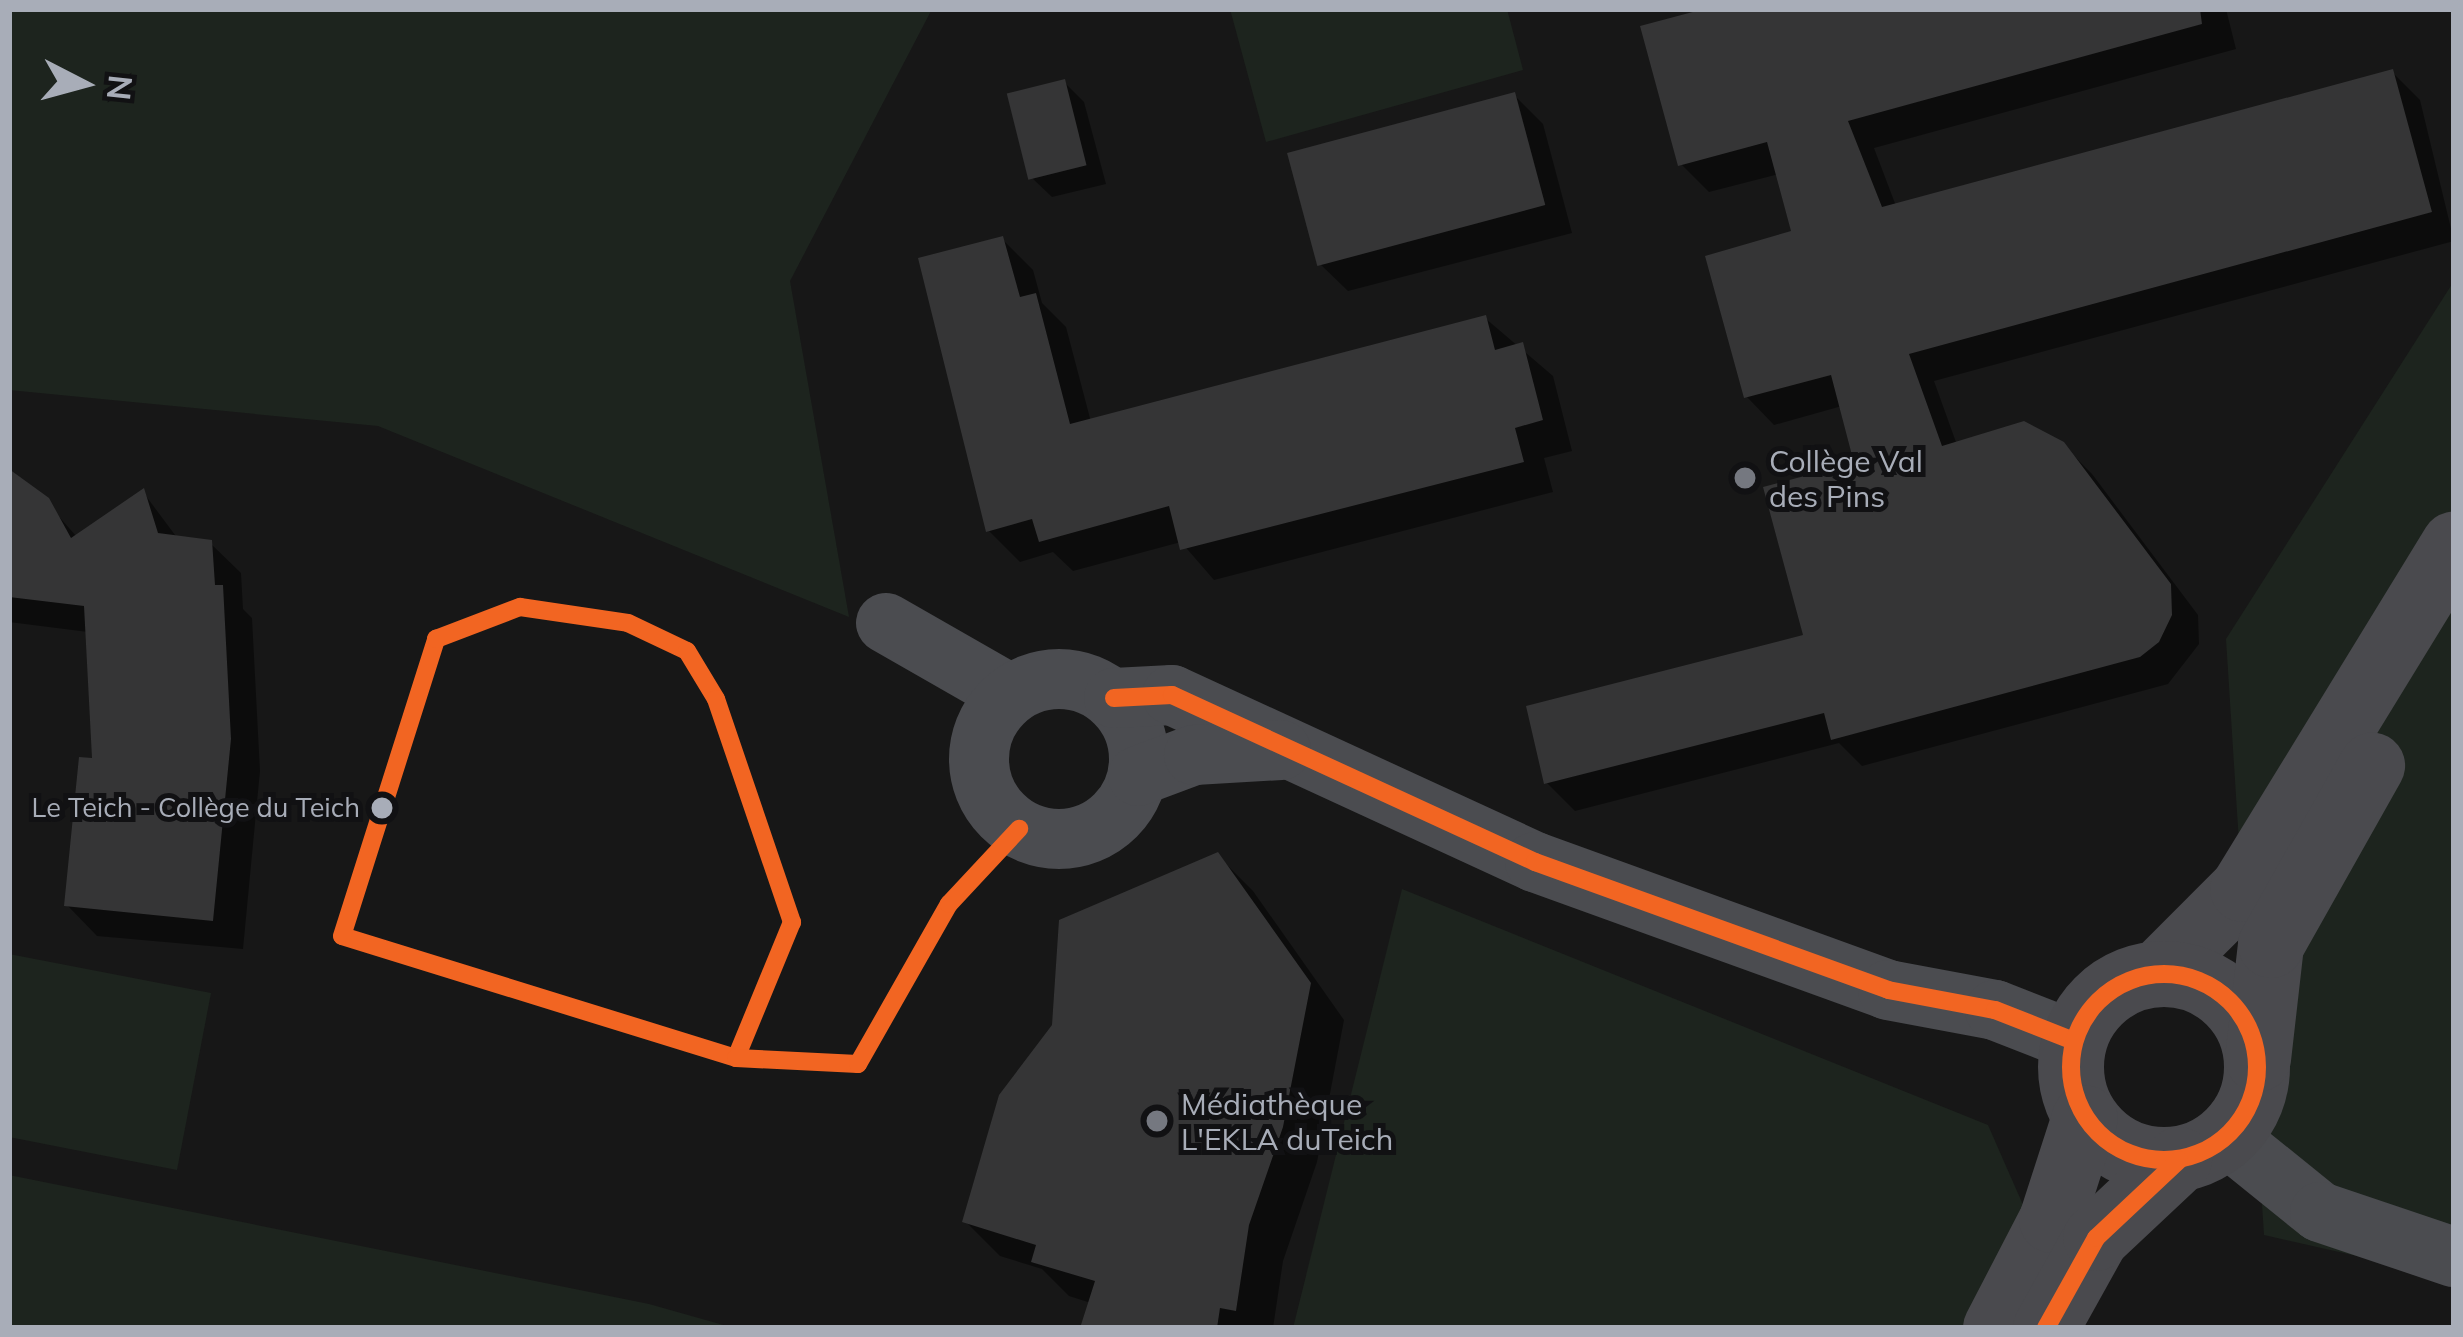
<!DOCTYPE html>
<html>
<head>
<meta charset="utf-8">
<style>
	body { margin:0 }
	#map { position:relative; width:2463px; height:1337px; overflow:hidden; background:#171717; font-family:Mulish,sans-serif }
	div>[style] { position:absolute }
	.green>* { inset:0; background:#1d241e }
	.shadow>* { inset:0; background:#0007 }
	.building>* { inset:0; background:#353536; transform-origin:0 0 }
	.street>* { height:60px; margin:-30px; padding:0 30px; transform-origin:30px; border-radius:30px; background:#4b4c50 }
	.street>.ring { margin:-30px; padding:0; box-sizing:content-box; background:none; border:60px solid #4b4c50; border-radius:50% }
	.secondary>* { height:66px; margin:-33px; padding:0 33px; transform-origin:33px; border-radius:33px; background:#4a4a4e }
	.secondary>.ring { margin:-33px; padding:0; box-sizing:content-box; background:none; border:66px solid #4a4a4e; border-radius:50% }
	.bus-1>* { height:18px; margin:-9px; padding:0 9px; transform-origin:9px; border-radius:9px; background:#f26522 }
	.bus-1>.ring { margin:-9px; padding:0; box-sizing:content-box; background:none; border:18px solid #f26522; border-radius:50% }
	.dots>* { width:33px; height:33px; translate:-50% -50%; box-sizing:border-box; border:6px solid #111113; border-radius:50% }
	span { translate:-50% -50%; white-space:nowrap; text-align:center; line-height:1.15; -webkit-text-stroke:10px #111113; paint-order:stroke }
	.bus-label { font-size:27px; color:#a8adb8 }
	.right { translate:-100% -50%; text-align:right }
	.poi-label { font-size:30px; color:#a8adb8 }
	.left { translate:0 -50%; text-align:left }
	.frame { position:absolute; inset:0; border:12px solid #a8adb8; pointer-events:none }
	.north { position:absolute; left:24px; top:24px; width:120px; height:120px; -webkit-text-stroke:9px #111113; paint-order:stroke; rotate:96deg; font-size:33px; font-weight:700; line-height:48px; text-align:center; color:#a8adb8 }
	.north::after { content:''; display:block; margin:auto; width:42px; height:54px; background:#a8adb8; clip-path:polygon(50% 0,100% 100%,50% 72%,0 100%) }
</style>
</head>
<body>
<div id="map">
	<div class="green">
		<div style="clip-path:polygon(9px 9px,932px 9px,790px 281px,849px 617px,378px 426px,9px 390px)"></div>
		<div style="clip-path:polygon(1230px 9px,1507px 9px,1523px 70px,1266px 142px)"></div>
		<div style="clip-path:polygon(2454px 281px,2454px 1278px,2264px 1235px,2226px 639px)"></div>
		<div style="clip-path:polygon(1402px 889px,1988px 1125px,2077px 1328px,1293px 1328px)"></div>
		<div style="clip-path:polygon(9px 954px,211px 993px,177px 1170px,9px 1137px)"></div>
		<div style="clip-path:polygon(9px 1175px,649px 1304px,734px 1328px,9px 1328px)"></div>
	</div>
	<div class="shadow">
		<div style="clip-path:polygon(1716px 9px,2226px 9px,2236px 49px,1874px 148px,1896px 206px,2392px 72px,2420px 100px,2454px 241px,1934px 381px,1957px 445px,2062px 444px,2092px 474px,2198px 615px,2199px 644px,2168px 684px,1862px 766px,1839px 743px,1575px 811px,1547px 783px,1806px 637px,1858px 465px,1842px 406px,1774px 425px,1747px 397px,1795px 233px,1779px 174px,1709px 192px,1681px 164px)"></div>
		<div style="clip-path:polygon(1064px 82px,1084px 102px,1106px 184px,1052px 197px,1032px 178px)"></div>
		<div style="clip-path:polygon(1514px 95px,1543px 124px,1572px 233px,1348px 291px,1319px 263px)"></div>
		<div style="clip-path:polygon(1002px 239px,1033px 270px,1042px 303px,1066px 327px,1091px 422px,1485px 318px,1553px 376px,1572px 451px,1544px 458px,1553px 492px,1214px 580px,1181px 542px,1073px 571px,1053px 552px,1020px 562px,989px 531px)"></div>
		<div style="clip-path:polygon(9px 492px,38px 493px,77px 537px,143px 492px,178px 539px,210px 543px,241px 573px,243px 609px,252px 618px,260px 771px,243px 949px,97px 936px,67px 905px,95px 761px,88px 632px,9px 622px)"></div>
		<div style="clip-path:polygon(1218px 856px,1253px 891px,1344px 1020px,1317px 1162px,1283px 1261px,1273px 1328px,1083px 1328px,1091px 1303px,1069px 1296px,1042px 1269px,1000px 1256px,965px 1221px)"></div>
	</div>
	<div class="building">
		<div style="clip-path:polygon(1704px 9px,2200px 9px,2202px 24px,1848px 121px,1882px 207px,2393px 69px,2432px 212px,1909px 354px,1942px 446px,2024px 421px,2064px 442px,2171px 584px,2172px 615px,2159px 642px,2140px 657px,1831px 740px,1824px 713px,1544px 784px,1526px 706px,1803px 635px,1763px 487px,1854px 463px,1831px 375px,1744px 398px,1705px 256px,1791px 231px,1767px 142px,1678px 166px,1640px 26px)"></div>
		<div style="left:1065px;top:79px;width:89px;height:60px;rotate:76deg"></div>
		<div style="left:1515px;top:92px;width:117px;height:236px;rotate:75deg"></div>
		<div style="clip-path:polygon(1003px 236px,1020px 297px,1036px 293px,1070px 424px,1486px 315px,1495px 350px,1523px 342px,1543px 420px,1515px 428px,1524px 462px,1180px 550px,1169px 506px,1039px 542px,1032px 519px,986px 532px,918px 258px)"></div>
		<div style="clip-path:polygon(9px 469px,49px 498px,71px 538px,144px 488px,158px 533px,212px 540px,215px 585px,223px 585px,231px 739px,213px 921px,64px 906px,79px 757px,92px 758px,84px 606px,9px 597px)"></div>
		<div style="clip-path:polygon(1218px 852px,1311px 983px,1283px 1127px,1249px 1225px,1236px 1311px,1220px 1308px,1217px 1328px,1080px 1328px,1095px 1281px,1031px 1262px,1036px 1245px,962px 1222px,999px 1095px,1052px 1025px,1059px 920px)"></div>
	</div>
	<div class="street">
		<div style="left:886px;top:623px;width:143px;rotate:29.8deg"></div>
		<div class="ring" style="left:979px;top:679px;width:100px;height:100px"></div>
		<div style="left:1114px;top:698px;width:58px;rotate:-3deg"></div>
		<div style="left:1172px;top:695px;width:400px;rotate:24.7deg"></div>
		<div style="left:1535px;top:862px;width:375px;rotate:19.9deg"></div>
		<div style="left:1888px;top:990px;width:109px;rotate:10.6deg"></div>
		<div style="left:1995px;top:1010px;width:85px;rotate:21.4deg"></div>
		<div style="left:1138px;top:776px;width:60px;rotate:-20.6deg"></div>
		<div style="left:1194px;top:755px;width:87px;rotate:-3.3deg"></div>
		<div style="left:2227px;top:1137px;width:119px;rotate:38.9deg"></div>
		<div style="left:2320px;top:1212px;width:141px;rotate:18.6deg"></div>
	</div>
	<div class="secondary">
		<div style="left:2159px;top:973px;width:119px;rotate:-45deg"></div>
		<div style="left:2243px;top:889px;width:404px;rotate:-58.5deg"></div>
		<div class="ring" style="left:2071px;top:974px;width:120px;height:120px"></div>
		<div style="left:2258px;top:1059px;width:115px;rotate:-83.5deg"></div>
		<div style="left:2271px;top:945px;width:206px;rotate:-60.6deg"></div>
		<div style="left:1996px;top:1328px;width:122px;rotate:-62.6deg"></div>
		<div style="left:2052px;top:1220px;width:107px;rotate:-72.1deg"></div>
		<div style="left:2046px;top:1328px;width:103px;rotate:-60.9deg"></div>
		<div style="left:2096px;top:1238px;width:114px;rotate:-43.2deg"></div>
	</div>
	<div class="bus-1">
		<div style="left:520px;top:607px;width:109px;rotate:8.4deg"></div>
		<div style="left:628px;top:623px;width:65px;rotate:25.4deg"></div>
		<div style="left:687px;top:651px;width:56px;rotate:58.9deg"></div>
		<div style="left:716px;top:699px;width:236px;rotate:71.2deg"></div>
		<div style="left:792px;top:922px;width:147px;rotate:112.4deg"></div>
		<div style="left:736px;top:1058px;width:412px;rotate:-162.8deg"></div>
		<div style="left:342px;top:936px;width:312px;rotate:-72.4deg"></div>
		<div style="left:436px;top:639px;width:90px;rotate:-20.9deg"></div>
		<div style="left:1114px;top:698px;width:58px;rotate:-3deg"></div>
		<div style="left:1172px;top:695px;width:400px;rotate:24.7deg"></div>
		<div style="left:1535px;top:862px;width:375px;rotate:19.9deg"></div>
		<div style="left:1888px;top:990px;width:109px;rotate:10.6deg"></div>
		<div style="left:1995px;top:1010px;width:85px;rotate:21.4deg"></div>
		<div class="ring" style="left:2071px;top:974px;width:168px;height:168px"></div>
		<div style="left:736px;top:1058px;width:122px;rotate:2.8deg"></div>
		<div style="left:858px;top:1064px;width:184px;rotate:-60.4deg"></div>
		<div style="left:949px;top:904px;width:103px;rotate:-47deg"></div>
		<div style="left:2046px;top:1328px;width:103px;rotate:-60.9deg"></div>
		<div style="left:2096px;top:1238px;width:114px;rotate:-43.2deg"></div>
	</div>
	<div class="dots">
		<div style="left:1745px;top:478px;background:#757880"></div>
		<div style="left:382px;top:808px;background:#a8adb8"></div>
		<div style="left:1157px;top:1121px;background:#757880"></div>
	</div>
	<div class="bus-label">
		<span class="right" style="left:360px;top:808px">Le Teich - Collège du Teich</span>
	</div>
	<div class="poi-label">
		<span class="left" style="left:1769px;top:478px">Collège Val<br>des Pins</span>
		<span class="left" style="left:1181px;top:1121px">Médiathèque<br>L'EKLA duTeich</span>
	</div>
	<div class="frame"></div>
	<div class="north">N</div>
</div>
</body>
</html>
